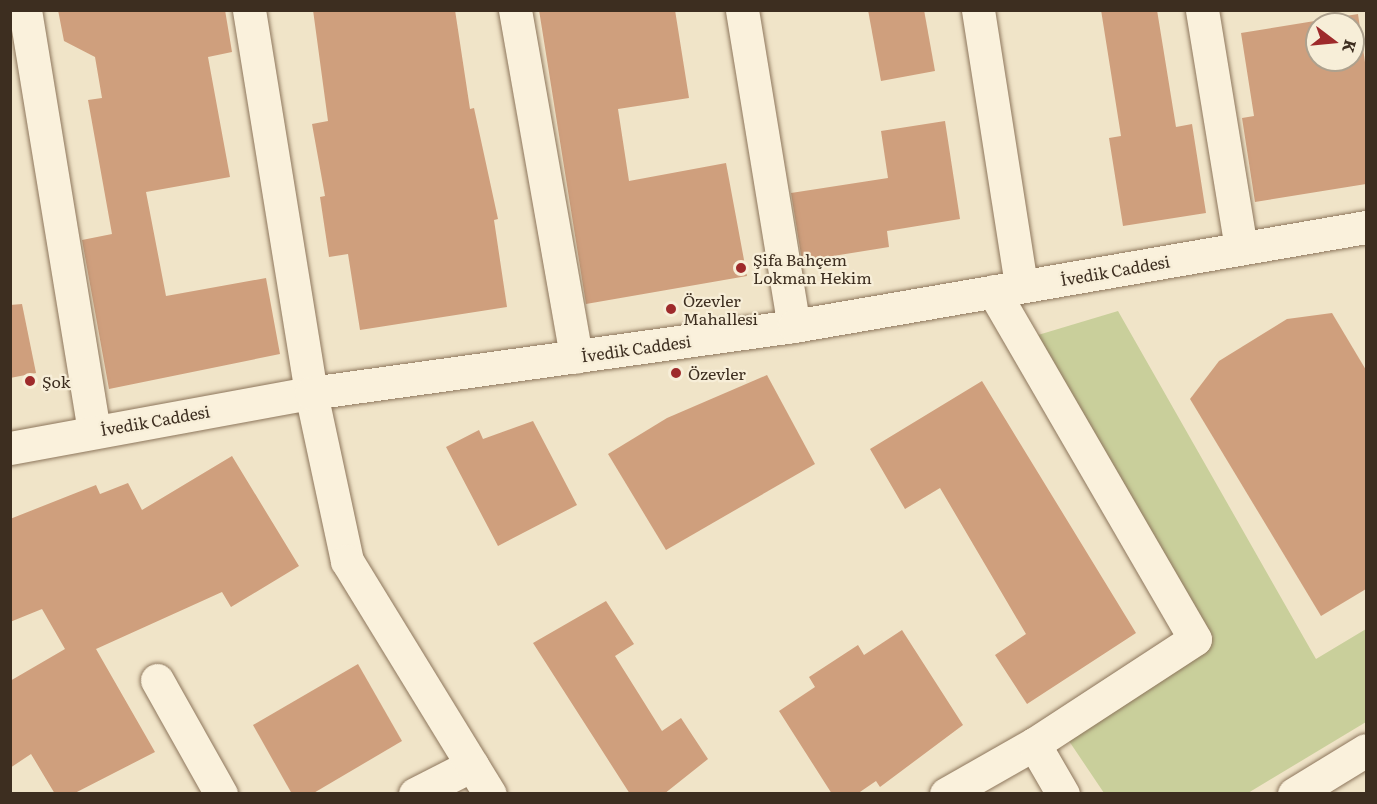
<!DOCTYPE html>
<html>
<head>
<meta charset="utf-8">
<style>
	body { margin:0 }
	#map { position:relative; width:1377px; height:804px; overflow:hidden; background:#f0e4c8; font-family:Literata,serif }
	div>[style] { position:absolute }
	.green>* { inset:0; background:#c9cf9b }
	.building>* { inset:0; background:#cf9f7d }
	.roads { filter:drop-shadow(0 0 2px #8d765c) drop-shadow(0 0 2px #8d765c) }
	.street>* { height:33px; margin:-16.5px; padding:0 16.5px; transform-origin:16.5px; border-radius:16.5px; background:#faf1dc }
	.secondary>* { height:33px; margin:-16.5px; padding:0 16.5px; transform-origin:16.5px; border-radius:16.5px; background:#faf1dc }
	.dots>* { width:16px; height:16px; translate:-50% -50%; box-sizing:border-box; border:3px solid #f7eed8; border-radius:50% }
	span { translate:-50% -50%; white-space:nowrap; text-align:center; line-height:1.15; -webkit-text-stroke:4.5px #f7eed8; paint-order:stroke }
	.poi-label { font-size:16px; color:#3d2e20 }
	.left { translate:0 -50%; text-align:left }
	.street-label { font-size:16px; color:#3d2e20 }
	.frame { position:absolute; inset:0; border:12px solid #3d2e20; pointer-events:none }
	.north { position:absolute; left:1305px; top:12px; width:60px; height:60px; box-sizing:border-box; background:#f7eed8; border:2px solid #ada18e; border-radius:50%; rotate:106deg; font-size:16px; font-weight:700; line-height:24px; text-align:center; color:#3d2e20 }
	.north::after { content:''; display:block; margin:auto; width:21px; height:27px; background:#9e2a2b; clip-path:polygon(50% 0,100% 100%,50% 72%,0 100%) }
</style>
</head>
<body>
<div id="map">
	<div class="green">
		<div style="clip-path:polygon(1118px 311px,1316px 659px,1366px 629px,1366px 722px,1248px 793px,1104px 793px,1069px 741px,1213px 637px,1038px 335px)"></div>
	</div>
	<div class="building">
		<div style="clip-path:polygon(58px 10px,225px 10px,232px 52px,208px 57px,230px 177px,146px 192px,166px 296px,266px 278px,280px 354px,109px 389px,82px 240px,112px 234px,88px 100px,102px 98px,95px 57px,64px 41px)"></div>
		<div style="clip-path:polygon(313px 10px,455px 10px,470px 109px,474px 108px,498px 219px,494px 220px,507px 307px,360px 330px,348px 254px,329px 257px,320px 197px,325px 196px,312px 124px,328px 121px)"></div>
		<div style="clip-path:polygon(539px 10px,675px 10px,689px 98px,618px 109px,629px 181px,726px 163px,747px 276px,586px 304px)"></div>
		<div style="clip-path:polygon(868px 10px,924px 10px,935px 71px,881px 81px)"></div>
		<div style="clip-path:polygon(1101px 10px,1157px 10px,1176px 127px,1192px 124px,1206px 213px,1123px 226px,1109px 138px,1121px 136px)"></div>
		<div style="clip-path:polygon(evenodd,1358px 14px,1366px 69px,1366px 184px,1255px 202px,1242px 118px,1254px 116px,1241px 33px,1358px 14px,1317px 24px,1353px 24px,1353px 60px,1317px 60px,1317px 24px)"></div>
		<div style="clip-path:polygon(945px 121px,960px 219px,887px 231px,889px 247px,802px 261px,791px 193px,888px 178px,881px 131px)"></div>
		<div style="clip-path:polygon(22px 304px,36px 373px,10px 378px,10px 305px)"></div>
		<div style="clip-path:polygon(1332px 313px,1366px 370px,1366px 589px,1321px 616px,1190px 399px,1219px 361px,1287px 319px)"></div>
		<div style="clip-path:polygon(767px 375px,815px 464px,666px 550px,608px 454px,667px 418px)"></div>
		<div style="clip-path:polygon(982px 381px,1136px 633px,1027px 704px,995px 655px,1026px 634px,940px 488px,905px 509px,870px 449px)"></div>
		<div style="clip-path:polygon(533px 421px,577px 505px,498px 546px,446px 447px,479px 430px,483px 439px)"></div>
		<div style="clip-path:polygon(232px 456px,299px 566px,231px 607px,222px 592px,96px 649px,155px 752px,73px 794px,55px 794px,31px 754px,10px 768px,10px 681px,65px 649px,42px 609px,10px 622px,10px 519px,96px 485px,100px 494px,128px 483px,142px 510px)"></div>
		<div style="clip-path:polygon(606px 601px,634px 644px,615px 656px,662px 731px,681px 718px,708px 759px,664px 794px,630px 794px,533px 643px)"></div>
		<div style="clip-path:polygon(902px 630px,963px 725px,880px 787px,876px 781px,857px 794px,832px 794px,779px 711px,815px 687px,809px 677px,858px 645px,864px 655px)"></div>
		<div style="clip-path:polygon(358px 664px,402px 741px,312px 794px,292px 794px,253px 725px)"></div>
	</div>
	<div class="roads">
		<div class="street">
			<div style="left:25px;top:10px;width:426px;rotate:80.7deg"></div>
			<div style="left:515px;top:10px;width:352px;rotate:80deg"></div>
			<div style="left:978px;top:10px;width:279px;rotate:81.1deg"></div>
			<div style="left:1202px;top:10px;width:241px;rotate:80.7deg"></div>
			<div style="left:157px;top:680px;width:131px;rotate:60.7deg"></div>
			<div style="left:415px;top:794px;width:64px;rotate:-27deg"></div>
			<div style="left:946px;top:794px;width:101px;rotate:-29.6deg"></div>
			<div style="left:1034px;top:744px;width:192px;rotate:-33.1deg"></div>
			<div style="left:1195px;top:639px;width:402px;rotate:-120.1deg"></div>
			<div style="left:1294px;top:794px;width:84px;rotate:-31.4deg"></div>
		</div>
		<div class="secondary">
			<div style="left:249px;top:10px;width:388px;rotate:80.8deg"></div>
			<div style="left:311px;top:393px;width:172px;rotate:77.9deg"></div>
			<div style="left:347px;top:561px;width:273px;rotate:58.5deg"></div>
			<div style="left:742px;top:10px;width:320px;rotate:80.7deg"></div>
			<div style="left:10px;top:448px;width:306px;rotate:-10.4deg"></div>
			<div style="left:311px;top:393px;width:488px;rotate:-7.9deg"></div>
			<div style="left:794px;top:326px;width:581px;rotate:-9.82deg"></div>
			<div style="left:1034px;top:744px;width:58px;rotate:59.9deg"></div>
		</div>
	</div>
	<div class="dots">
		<div style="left:741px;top:268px;background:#9e2a2b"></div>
		<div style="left:671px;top:309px;background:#9e2a2b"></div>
		<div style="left:676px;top:373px;background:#9e2a2b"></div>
		<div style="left:30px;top:381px;background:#9e2a2b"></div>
	</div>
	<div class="poi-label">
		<span class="left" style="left:753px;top:268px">Şifa Bahçem<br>Lokman Hekim</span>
		<span class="left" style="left:683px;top:309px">Özevler<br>Mahallesi</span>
		<span class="left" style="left:688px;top:373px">Özevler</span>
		<span class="left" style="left:42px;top:381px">Şok</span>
	</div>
	<div class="street-label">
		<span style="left:1115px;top:270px;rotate:-10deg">İvedik Caddesi</span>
		<span style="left:636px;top:348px;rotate:-8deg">İvedik Caddesi</span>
		<span style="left:155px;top:420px;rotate:-10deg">İvedik Caddesi</span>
	</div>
	<div class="frame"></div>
	<div class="north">K</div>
</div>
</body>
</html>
